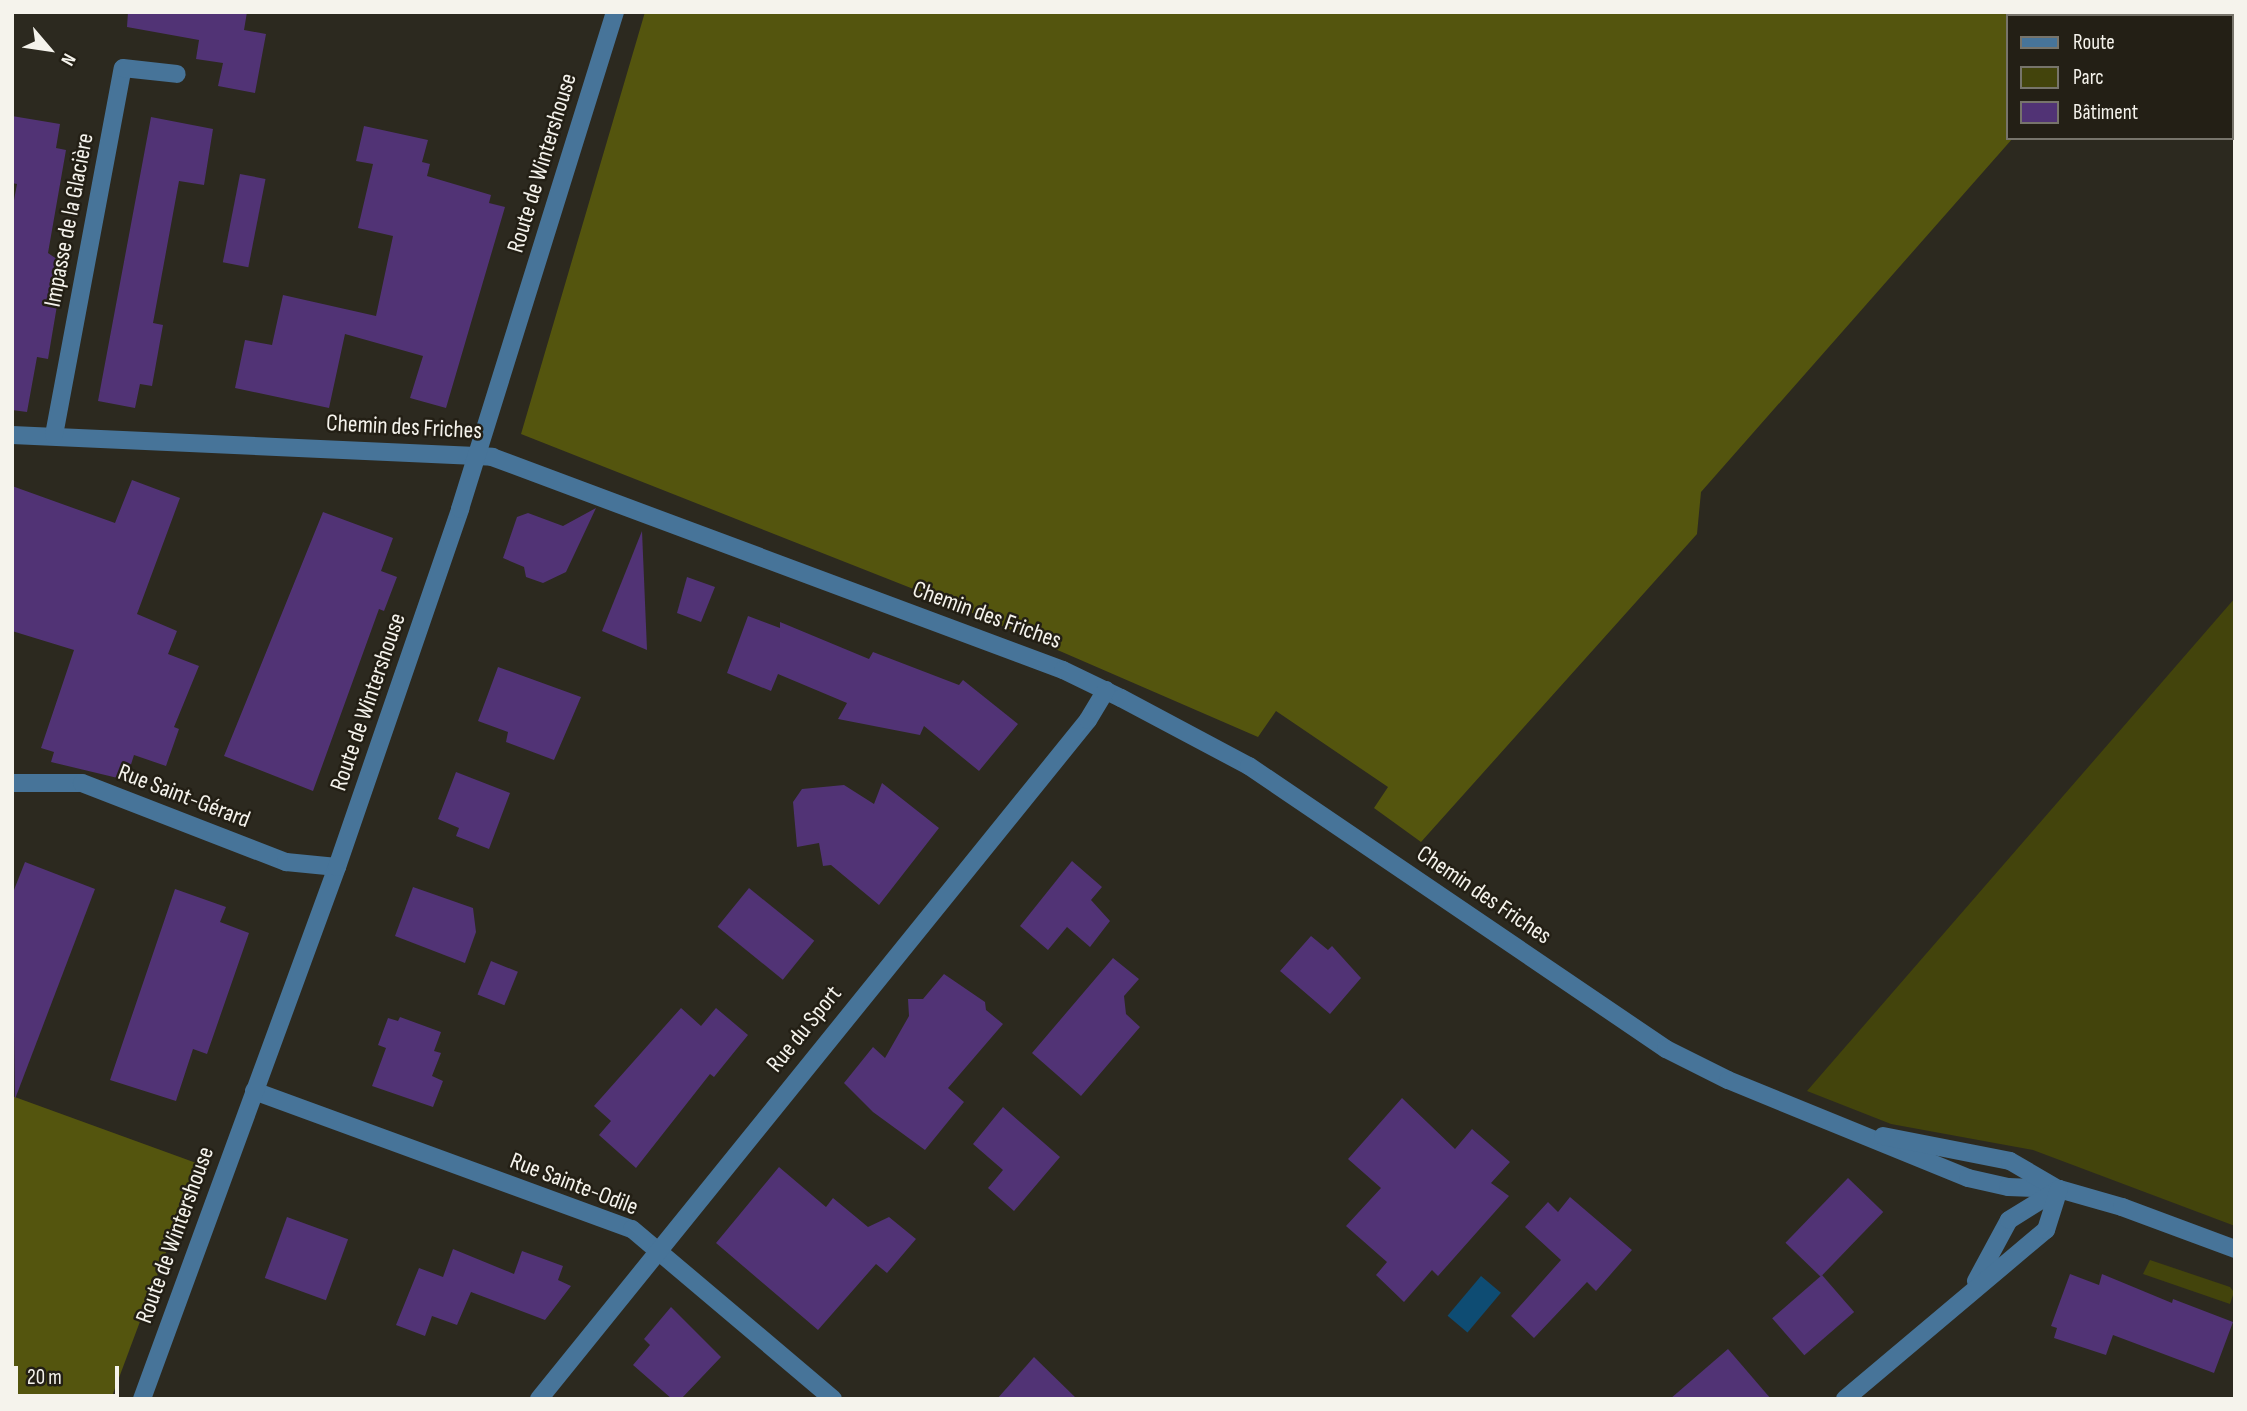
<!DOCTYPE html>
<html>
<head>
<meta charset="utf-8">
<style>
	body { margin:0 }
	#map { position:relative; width:2247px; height:1411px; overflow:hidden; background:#2c291f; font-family:"Sofia Sans Condensed",sans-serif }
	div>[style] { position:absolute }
	.green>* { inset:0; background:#43440c }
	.forest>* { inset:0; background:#54550e }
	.water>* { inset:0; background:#0e4c73; transform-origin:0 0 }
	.building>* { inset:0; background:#513375; transform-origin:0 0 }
	.minor>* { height:18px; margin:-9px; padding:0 9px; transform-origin:9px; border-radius:9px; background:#477499 }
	span { translate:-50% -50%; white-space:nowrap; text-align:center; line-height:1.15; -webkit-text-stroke:5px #231f15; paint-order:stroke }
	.street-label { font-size:24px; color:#f5f3ec }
	.frame { position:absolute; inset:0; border:14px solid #f5f3ec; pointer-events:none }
	.legend { position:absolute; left:2006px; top:14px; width:228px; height:126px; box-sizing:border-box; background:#231f15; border:2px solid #77746b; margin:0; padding:9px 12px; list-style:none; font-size:21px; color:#f5f3ec }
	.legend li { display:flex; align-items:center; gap:14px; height:35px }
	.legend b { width:35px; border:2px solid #77746b }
	.north { position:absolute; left:14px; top:14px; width:70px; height:70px; -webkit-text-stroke:5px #231f15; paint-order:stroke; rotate:119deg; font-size:19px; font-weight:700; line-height:28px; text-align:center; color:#f5f3ec }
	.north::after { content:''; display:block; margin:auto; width:24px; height:32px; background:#f5f3ec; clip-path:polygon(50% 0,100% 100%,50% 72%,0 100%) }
	.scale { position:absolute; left:14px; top:1366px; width:105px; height:32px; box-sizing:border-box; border:4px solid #f5f3ec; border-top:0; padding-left:9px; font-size:21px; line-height:24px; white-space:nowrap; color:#f5f3ec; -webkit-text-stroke:5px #231f15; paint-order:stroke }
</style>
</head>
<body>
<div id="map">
	<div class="green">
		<div style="clip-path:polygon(2235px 598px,2235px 1226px,2033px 1150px,1891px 1124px,1807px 1091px)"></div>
		<div style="clip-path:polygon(2150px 1260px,2230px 1287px,2234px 1292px,2230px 1304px,2143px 1274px)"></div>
	</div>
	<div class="forest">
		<div style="clip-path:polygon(645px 12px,2125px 12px,2007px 16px,2007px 138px,2013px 138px,1701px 492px,1697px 534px,1421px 842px,1374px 808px,1388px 787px,1276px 711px,1258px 737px,954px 605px,521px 434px)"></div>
		<div style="clip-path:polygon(12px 1096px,199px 1164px,111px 1399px,12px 1399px)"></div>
	</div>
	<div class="water">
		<div style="left:1481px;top:1276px;width:26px;height:52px;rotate:40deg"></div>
	</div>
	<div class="building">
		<div style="clip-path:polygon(128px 12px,247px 12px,244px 30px,266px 34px,255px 93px,218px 86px,223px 63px,196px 59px,199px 40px,127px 27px)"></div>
		<div style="clip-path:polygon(12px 116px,60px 124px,56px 148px,66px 150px,48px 253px,64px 264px,48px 359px,37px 357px,27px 412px,12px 410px,12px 211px,17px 184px,12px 183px)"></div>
		<div style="clip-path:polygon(151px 117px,213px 129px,204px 185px,179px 181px,153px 323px,163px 325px,152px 386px,140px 384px,135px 408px,98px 401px)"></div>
		<div style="clip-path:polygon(364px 126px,428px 140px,422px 162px,430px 164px,427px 176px,491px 195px,489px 203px,505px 207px,446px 408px,410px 398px,423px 356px,345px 334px,329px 408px,235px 388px,245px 340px,272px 345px,283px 295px,376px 316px,393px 236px,358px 228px,373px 164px,356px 161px)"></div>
		<div style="left:240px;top:174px;width:26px;height:90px;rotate:11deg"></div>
		<div style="clip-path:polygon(132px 480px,180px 498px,137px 614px,177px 631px,168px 654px,199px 666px,174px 727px,179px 729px,166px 766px,134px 755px,126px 780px,51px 762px,54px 752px,41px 748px,74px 650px,12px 631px,12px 486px,115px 523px)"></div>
		<div style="clip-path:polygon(596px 508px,566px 572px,543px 583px,526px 577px,524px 567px,503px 558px,517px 517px,528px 513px,563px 526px)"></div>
		<div style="clip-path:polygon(323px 512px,393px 538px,381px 571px,397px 577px,384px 611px,379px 609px,313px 791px,224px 756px)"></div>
		<div style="clip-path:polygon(642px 531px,647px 650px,602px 631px)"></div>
		<div style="clip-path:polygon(687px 577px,715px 587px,701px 622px,677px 613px)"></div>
		<div style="clip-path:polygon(748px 616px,780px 628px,780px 622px,869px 659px,873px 652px,959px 685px,963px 680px,1018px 724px,979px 771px,924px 726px,920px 735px,838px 719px,847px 703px,778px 674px,771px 691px,727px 673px)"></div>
		<div style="clip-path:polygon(498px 667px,581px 697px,554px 760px,506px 742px,508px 732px,478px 721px)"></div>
		<div style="clip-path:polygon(456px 772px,510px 793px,489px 849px,456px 836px,459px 828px,438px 819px)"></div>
		<div style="clip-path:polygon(882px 783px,939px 828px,879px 905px,831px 865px,823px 866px,819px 843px,797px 847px,793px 802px,802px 789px,844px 785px,874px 804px)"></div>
		<div style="clip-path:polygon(1072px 861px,1102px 887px,1091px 900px,1110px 921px,1090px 947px,1067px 927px,1048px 950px,1020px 926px)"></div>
		<div style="clip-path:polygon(25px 862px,95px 889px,15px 1099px,12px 895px)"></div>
		<div style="clip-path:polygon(413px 887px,473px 908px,476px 932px,465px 963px,395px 936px)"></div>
		<div style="left:749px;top:888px;width:84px;height:50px;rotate:39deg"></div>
		<div style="clip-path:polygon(175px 889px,226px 907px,220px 922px,249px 933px,207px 1054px,193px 1049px,176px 1101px,110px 1080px)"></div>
		<div style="clip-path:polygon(1311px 936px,1328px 950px,1332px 946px,1361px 978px,1330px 1014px,1280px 971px)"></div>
		<div style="clip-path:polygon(1113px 958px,1139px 979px,1124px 996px,1126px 1014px,1140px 1027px,1081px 1096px,1032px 1053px)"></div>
		<div style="left:491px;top:961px;width:29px;height:36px;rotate:22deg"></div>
		<div style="clip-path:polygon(944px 974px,985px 1002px,986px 1010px,1003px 1024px,948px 1088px,964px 1102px,925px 1150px,873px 1112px,844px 1083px,873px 1047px,885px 1058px,909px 1016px,908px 999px,923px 999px)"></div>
		<div style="clip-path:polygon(681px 1008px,701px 1026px,716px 1008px,748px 1035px,714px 1077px,710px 1074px,636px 1168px,599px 1135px,611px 1121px,594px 1106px)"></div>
		<div style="clip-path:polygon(400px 1017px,441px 1032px,434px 1051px,441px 1053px,432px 1076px,443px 1081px,433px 1107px,372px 1086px,386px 1048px,378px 1045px,388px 1018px,398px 1021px)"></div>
		<div style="clip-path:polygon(1402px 1098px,1455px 1149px,1472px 1129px,1510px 1162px,1491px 1183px,1509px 1196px,1438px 1276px,1432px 1270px,1404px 1302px,1376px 1275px,1387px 1262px,1346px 1226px,1381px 1188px,1348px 1159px)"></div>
		<div style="clip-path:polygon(1003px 1107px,1060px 1157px,1014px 1211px,988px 1188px,1003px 1170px,973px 1144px)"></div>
		<div style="clip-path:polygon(779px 1167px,826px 1207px,833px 1198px,868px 1227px,889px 1217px,916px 1239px,887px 1273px,876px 1264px,818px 1330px,716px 1243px)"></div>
		<div style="left:1848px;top:1178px;width:49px;height:90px;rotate:44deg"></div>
		<div style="clip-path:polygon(1570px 1197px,1632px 1250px,1596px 1291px,1587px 1282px,1534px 1338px,1511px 1316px,1561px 1260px,1525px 1227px,1548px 1202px,1558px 1212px)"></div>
		<div style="left:287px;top:1217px;width:65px;height:65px;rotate:20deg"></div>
		<div style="clip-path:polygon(453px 1249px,514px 1274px,522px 1251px,563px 1266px,558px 1280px,571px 1286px,545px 1320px,471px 1292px,457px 1325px,432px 1316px,425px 1336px,396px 1325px,419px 1268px,443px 1277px)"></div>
		<div style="clip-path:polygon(2070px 1274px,2099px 1285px,2102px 1274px,2172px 1303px,2173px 1299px,2233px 1322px,2214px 1373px,2113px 1335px,2106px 1355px,2054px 1338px,2057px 1328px,2051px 1326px)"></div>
		<div style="left:1822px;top:1275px;width:49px;height:66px;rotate:49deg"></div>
		<div style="clip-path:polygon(671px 1307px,721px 1357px,681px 1399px,672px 1399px,633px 1365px,650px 1345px,644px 1339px)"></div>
		<div style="clip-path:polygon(1728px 1349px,1771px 1399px,1670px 1399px)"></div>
		<div style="clip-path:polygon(1034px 1357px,1077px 1399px,997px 1399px)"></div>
	</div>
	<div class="minor">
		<div style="left:12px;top:435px;width:481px;rotate:2.6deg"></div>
		<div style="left:492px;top:457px;width:609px;rotate:20.46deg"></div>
		<div style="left:1063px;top:670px;width:64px;rotate:25.8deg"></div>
		<div style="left:1121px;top:698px;width:145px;rotate:28deg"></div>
		<div style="left:1249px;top:766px;width:504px;rotate:34.16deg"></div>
		<div style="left:1666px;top:1049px;width:69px;rotate:26.6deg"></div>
		<div style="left:1728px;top:1080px;width:259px;rotate:22.2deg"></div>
		<div style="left:1968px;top:1178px;width:41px;rotate:12.7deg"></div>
		<div style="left:2008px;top:1187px;width:51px;rotate:2.2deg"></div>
		<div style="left:2059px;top:1189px;width:66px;rotate:15.9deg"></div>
		<div style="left:2122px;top:1207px;width:121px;rotate:20.4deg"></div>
		<div style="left:54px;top:435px;width:373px;rotate:-79.4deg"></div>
		<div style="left:123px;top:68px;width:54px;rotate:6.3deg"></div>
		<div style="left:12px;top:783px;width:70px"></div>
		<div style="left:82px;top:783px;width:219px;rotate:21.2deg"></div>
		<div style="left:286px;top:862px;width:51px;rotate:5.6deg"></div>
		<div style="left:254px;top:1091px;width:402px;rotate:20.1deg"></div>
		<div style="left:632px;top:1229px;width:263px;rotate:40.2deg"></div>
		<div style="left:1883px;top:1136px;width:129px;rotate:11.1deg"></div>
		<div style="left:2010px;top:1161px;width:56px;rotate:30.3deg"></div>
		<div style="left:1976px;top:1281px;width:69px;rotate:-61.6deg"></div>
		<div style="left:2009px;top:1220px;width:59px;rotate:-31.8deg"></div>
		<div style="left:142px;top:1399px;width:567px;rotate:-69.87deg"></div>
		<div style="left:337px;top:867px;width:379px;rotate:-71deg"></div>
		<div style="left:460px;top:509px;width:521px;rotate:-72.68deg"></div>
		<div style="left:539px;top:1399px;width:873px;rotate:-51.04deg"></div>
		<div style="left:1088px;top:720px;width:35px;rotate:-59deg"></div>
		<div style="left:1845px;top:1399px;width:263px;rotate:-40.1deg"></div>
		<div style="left:2046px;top:1230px;width:43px;rotate:-72.4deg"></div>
	</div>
	<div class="street-label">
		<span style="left:542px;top:163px;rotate:-73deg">Route de Wintershouse</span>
		<span style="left:69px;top:220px;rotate:-79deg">Impasse de la Glacière</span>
		<span style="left:404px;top:427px;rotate:3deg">Chemin des Friches</span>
		<span style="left:987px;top:615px;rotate:20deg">Chemin des Friches</span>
		<span style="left:368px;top:702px;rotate:-71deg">Route de Wintershouse</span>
		<span style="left:184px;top:796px;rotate:21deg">Rue Saint-Gérard</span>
		<span style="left:1484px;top:895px;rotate:34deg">Chemin des Friches</span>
		<span style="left:804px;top:1029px;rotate:-51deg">Rue du Sport</span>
		<span style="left:574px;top:1184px;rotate:21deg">Rue Sainte-Odile</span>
		<span style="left:175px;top:1235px;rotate:-70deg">Route de Wintershouse</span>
	</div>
	<div class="frame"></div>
	<ul class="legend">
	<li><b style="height:9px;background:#477499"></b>Route</li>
	<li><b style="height:19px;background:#43440c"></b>Parc</li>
	<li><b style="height:19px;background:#513375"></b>Bâtiment</li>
	</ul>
	<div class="north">N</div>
	<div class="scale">20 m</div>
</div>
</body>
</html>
